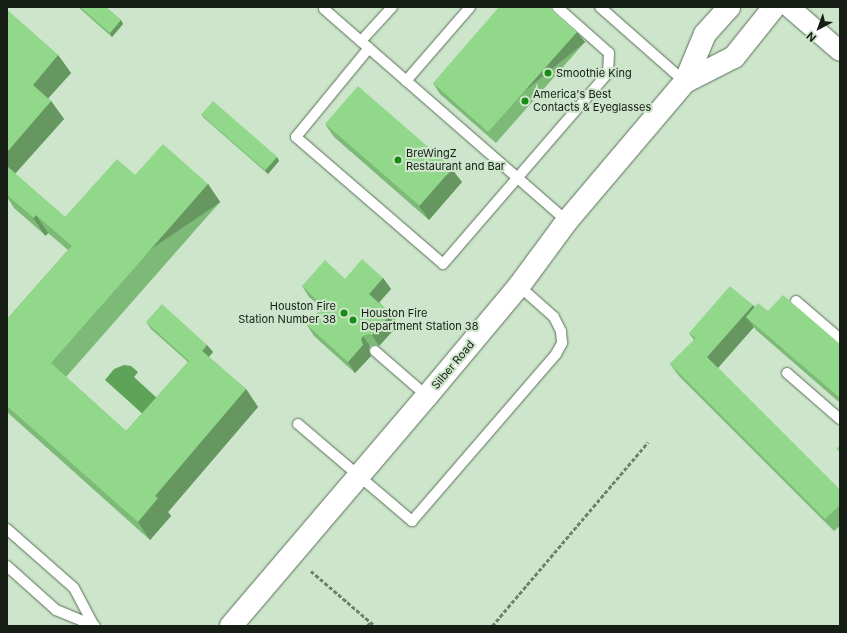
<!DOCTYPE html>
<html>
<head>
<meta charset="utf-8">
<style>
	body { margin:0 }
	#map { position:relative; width:847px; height:633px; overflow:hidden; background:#cde6cb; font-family:Inter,sans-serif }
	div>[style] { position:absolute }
	.water>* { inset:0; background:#5da358 }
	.path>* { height:2.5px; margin-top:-1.25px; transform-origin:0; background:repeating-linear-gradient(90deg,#70806e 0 4px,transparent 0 6px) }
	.roads { filter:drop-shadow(0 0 1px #596f57) drop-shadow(0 0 1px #596f57) }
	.service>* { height:10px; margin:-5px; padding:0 5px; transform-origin:5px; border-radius:5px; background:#fff }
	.minor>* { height:20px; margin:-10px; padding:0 10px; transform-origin:10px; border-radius:10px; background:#fff }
	.tertiary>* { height:22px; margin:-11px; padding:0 11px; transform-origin:11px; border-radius:11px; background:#fff }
	.wall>* { inset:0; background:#7dba78 }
	.shaded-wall>* { inset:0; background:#669761; transform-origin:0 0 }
	.building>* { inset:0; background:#91d88b; transform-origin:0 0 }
	.dots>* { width:11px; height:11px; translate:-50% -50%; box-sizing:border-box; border:2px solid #cde6cb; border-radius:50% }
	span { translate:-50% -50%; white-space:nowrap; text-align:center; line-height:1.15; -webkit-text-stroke:4px #cde6cb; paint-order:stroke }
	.poi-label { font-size:11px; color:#151d14 }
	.left { translate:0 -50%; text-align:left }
	.right { translate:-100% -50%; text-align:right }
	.street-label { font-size:11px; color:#151d14 }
	.frame { position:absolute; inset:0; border:8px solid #151d14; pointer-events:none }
	.north { position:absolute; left:799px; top:8px; width:40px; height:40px; -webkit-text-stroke:3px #cde6cb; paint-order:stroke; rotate:221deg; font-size:11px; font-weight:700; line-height:16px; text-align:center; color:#151d14 }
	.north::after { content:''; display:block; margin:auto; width:14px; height:18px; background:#151d14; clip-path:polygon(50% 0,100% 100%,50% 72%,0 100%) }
</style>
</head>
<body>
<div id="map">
	<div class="water">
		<div style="clip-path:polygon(124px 365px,131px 366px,138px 372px,134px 377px,159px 400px,145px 416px,105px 380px,114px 369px)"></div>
	</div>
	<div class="path">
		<div style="left:311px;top:571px;width:84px;rotate:40.7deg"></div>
		<div style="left:367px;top:626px;width:6px;rotate:-45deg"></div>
		<div style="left:492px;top:626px;width:241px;rotate:-49.7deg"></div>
	</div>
	<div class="roads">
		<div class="service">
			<div style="left:600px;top:7px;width:113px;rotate:41.4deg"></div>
			<div style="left:324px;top:9px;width:322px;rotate:41.1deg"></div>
			<div style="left:361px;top:41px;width:46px;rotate:-47.6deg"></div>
			<div style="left:369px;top:48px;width:115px;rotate:129.4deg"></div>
			<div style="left:296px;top:137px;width:194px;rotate:40.8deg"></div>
			<div style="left:443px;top:264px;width:252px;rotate:-49.2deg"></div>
			<div style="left:608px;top:73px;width:20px;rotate:-87deg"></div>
			<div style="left:609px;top:53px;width:69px;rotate:-138.5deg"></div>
			<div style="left:406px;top:81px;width:98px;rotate:-49.1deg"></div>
			<div style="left:796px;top:301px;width:58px;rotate:40.8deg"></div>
			<div style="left:375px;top:351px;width:69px;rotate:40.9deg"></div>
			<div style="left:787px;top:373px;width:70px;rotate:41deg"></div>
			<div style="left:298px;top:424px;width:150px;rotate:40.4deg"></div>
			<div style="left:412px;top:521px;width:221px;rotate:-49.2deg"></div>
			<div style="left:556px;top:354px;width:13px;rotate:-61deg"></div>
			<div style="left:562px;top:343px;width:12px;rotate:-95deg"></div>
			<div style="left:561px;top:331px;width:16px;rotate:-117deg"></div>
			<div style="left:554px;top:317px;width:47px;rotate:-138.5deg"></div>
			<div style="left:7px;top:529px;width:89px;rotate:41.4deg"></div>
			<div style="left:74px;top:588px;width:41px;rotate:62.2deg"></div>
			<div style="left:7px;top:566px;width:66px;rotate:41.9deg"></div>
			<div style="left:56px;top:610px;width:42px;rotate:22.3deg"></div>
		</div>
		<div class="minor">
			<div style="left:789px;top:7px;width:67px;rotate:40.8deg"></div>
		</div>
		<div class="tertiary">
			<div style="left:685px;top:82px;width:55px;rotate:-27deg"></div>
			<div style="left:734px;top:57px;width:64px;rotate:-51.3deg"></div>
			<div style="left:231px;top:626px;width:302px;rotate:-49.6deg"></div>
			<div style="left:427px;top:396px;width:143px;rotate:-50.1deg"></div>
			<div style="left:519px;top:286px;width:81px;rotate:-53.6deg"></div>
			<div style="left:567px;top:221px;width:182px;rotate:-49.7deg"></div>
			<div style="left:685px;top:82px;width:52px;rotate:-67.4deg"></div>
			<div style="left:705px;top:34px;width:36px;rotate:-48deg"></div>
		</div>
	</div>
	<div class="wall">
		<div style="clip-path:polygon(78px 7px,106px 7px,121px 20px,123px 24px,112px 37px)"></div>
		<div style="clip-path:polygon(7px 10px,58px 55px,71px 73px,48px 98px,51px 101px,64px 119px,15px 174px,65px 217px,135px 175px,208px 184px,220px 202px,66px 377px,126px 431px,188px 362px,151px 329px,146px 322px,207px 345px,213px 352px,209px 357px,246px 389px,258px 407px,168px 512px,171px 516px,150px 540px,7px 412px,7px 319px,68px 250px,48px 233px,46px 236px,14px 208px,7px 197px)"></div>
		<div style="clip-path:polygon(577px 32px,585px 42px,496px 143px,440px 94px,433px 83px)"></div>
		<div style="clip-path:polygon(201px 114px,277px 157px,279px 161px,268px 174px,204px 118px)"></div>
		<div style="clip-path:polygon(325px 124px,462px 182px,429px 220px,334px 137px)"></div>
		<div style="clip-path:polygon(383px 278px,391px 289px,379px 302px,391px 314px,399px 324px,379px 346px,376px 345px,370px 346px,369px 350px,371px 356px,355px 373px,314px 336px,307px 325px,322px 308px,309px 297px,302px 286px,345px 279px)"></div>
		<div style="clip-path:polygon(753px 305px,754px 307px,768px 311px,840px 344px,840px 403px,756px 330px,754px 327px,718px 368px,840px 490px,840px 526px,834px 531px,679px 376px,670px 364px,694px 340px,689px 333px)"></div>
	</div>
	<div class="shaded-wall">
		<div style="clip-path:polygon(121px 20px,123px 24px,112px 37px,110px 33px)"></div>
		<div style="left:577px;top:32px;width:13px;height:134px;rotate:51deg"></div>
		<div style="clip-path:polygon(58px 55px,71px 73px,45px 102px,33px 85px)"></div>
		<div style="clip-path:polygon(51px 101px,64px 119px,12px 177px,7px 170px,7px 152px)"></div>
		<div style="clip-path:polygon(277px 157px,279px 161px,268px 174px,265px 170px)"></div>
		<div style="clip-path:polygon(452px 169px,462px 182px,429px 220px,419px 206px)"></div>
		<div style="left:208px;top:184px;width:22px;height:238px;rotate:56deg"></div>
		<div style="left:36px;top:215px;width:22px;height:4px;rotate:56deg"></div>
		<div style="clip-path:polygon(383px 278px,391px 289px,377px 305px,369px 294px)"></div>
		<div style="clip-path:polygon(753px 305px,762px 318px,746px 317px,754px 327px,716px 370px,707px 357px)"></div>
		<div style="clip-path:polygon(391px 314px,399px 324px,379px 346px,372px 335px)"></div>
		<div style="clip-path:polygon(363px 336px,370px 346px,369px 350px,371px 356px,355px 373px,348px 362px)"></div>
		<div style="clip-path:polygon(207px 345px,213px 352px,197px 370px,192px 363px)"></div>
		<div style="clip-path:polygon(246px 389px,258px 407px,168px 512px,171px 516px,150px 540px,138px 522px,155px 496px)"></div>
	</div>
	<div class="building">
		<div style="clip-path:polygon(80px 7px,106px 7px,121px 20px,110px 33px)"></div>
		<div style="clip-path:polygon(499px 7px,549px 7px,577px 32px,488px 132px,433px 83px)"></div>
		<div style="clip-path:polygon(7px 10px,58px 55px,33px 85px,51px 101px,7px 152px)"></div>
		<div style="left:358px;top:86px;width:125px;height:50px;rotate:41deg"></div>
		<div style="left:213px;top:101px;width:85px;height:18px;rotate:41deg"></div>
		<div style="clip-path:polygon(163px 144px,208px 184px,51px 363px,126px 431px,200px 349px,246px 389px,155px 496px,158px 498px,138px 522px,7px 406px,7px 319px,72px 246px,36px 215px,34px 218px,7px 195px,7px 166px,65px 217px,117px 159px,135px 175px)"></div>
		<div style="clip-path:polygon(362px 259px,383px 278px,369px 294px,391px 314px,372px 335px,368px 334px,363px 336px,361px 339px,363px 345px,348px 362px,307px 325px,323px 306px,302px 286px,325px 260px,345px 279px)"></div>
		<div style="clip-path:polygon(730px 286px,753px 305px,707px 357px,840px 490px,840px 505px,825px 519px,670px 364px,696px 338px,689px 333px)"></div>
		<div style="clip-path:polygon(783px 295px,840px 344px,840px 398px,746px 317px,758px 303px,768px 311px)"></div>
		<div style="clip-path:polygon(162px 304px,207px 345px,202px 351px,200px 349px,189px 361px,146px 322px)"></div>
		<div style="clip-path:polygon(840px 445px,840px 452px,836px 449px)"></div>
	</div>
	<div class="dots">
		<div style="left:548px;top:73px;background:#178c14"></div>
		<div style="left:525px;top:101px;background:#178c14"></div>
		<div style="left:398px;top:160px;background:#178c14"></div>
		<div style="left:344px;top:313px;background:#178c14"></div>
		<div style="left:353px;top:320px;background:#178c14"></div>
	</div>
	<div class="poi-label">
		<span class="left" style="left:556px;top:73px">Smoothie King</span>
		<span class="left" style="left:533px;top:101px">America's Best<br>Contacts &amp; Eyeglasses</span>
		<span class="left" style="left:406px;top:160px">BreWingZ<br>Restaurant and Bar</span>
		<span class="right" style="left:336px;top:313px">Houston Fire<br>Station Number 38</span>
		<span class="left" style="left:361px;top:320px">Houston Fire<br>Department Station 38</span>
	</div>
	<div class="street-label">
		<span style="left:453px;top:365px;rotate:-50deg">Silber Road</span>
	</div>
	<div class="frame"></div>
	<div class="north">N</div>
</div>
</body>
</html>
